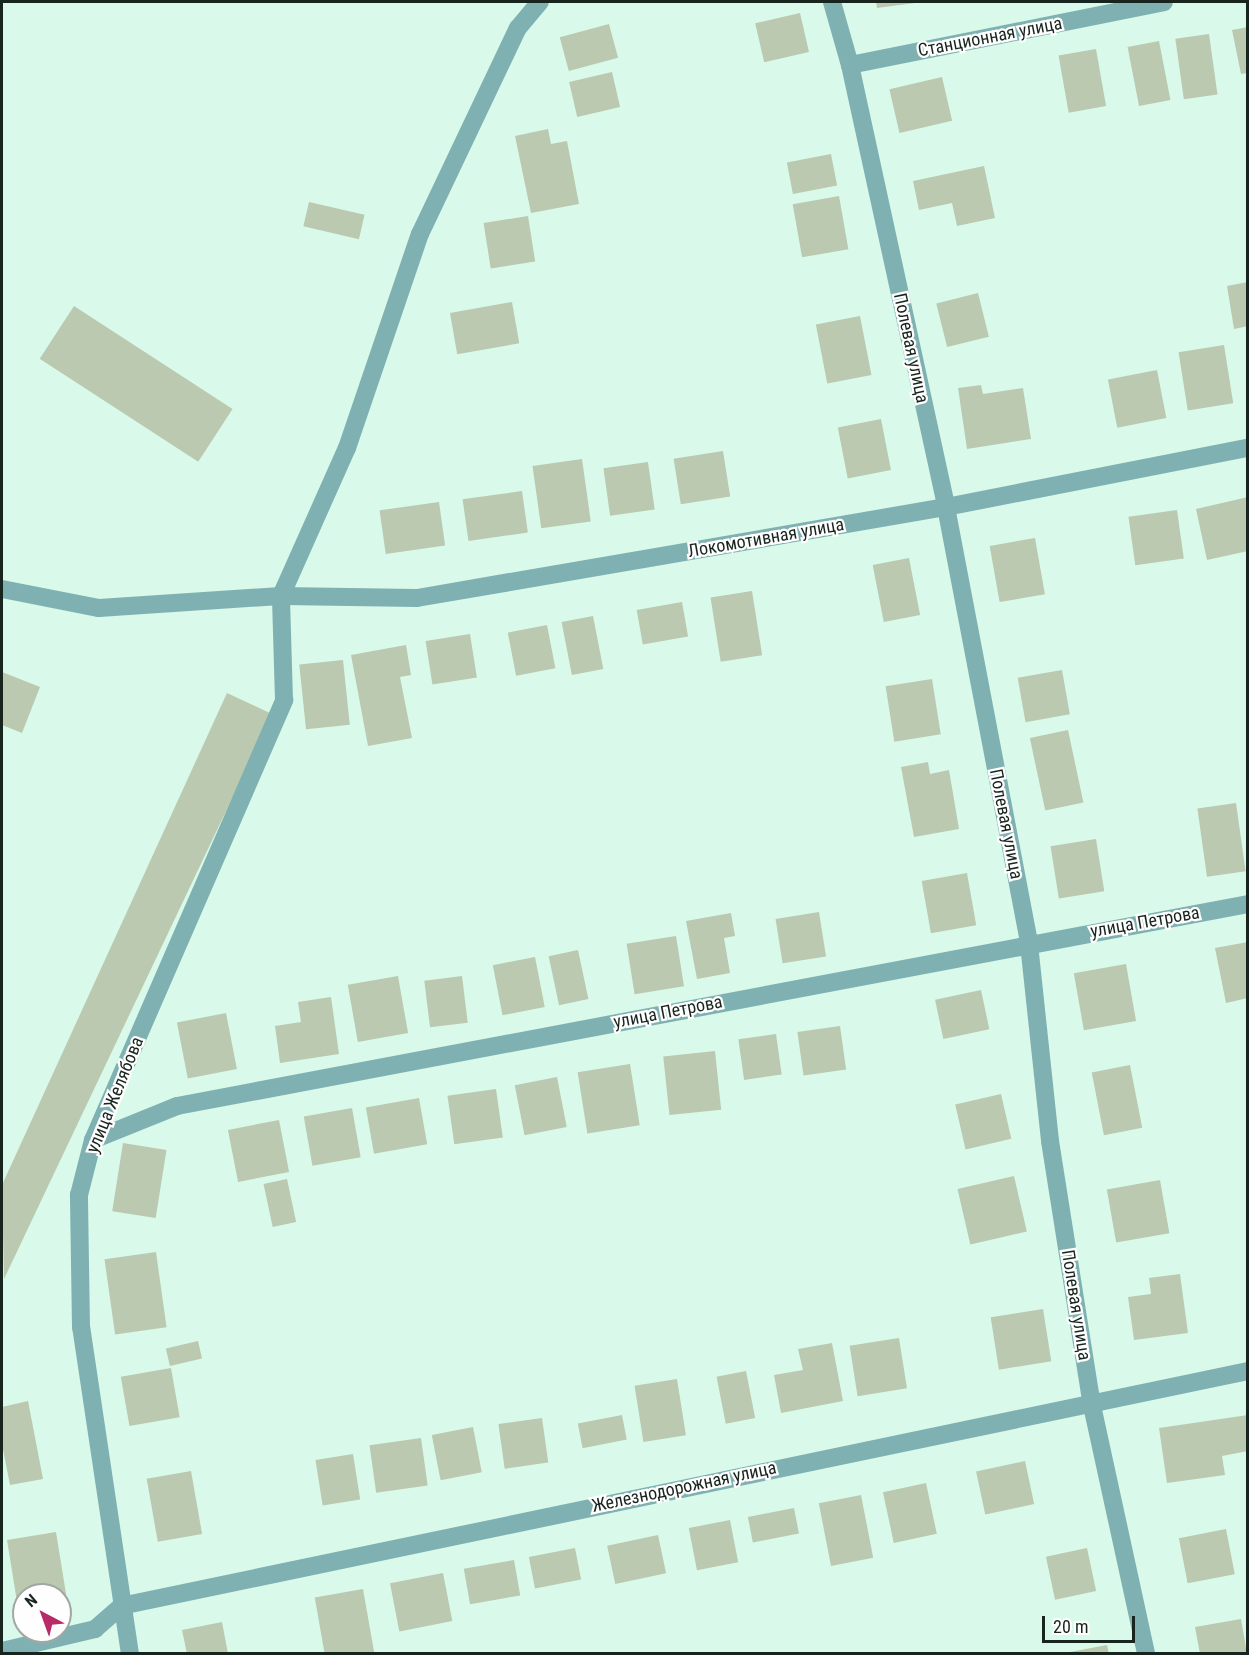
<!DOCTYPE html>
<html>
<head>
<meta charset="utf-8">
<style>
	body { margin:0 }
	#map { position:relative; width:1249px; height:1655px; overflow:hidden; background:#d9faea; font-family:"Roboto Condensed",sans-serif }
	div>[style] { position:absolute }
	.building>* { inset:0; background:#bac9af; transform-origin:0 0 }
	.minor>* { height:18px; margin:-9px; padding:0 9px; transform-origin:9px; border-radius:9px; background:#80b1b2 }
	span { translate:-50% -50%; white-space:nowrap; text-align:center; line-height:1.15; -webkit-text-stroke:4.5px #fefefe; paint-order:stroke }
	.street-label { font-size:18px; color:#18241e }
	.frame { position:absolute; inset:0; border:3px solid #18241e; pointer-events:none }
	.north { position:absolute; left:12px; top:1583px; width:60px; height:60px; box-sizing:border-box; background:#fefefe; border:2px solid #a2a7a4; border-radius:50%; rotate:319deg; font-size:16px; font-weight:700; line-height:24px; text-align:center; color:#18241e }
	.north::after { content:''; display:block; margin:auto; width:21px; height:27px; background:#b72c68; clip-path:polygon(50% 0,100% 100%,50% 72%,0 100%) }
	.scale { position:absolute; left:1042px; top:1616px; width:93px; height:27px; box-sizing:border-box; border:3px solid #18241e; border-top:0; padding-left:8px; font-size:18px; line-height:21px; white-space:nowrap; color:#18241e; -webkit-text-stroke:4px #fefefe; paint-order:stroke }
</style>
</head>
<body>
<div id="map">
	<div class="building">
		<div style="clip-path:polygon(876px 2px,915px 2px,915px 3px,877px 8px)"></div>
		<div style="left:800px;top:13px;width:40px;height:46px;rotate:77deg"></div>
		<div style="left:609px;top:24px;width:35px;height:51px;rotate:75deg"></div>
		<div style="clip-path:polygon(1248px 27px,1248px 73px,1241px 74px,1232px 30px)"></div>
		<div style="left:1209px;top:34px;width:61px;height:34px;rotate:82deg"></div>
		<div style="left:1159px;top:41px;width:60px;height:32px;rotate:79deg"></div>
		<div style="left:1096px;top:49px;width:58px;height:38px;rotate:80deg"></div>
		<div style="left:612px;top:72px;width:36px;height:44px;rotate:77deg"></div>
		<div style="left:942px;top:77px;width:45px;height:54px;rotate:77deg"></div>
		<div style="clip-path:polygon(548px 129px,551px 144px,567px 141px,579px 204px,531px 213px,515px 136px)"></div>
		<div style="left:831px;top:154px;width:32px;height:45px;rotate:79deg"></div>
		<div style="clip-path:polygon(984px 166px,995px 218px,957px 226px,952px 203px,919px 210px,913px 181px)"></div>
		<div style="left:839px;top:196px;width:54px;height:47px;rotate:80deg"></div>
		<div style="left:309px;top:202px;width:57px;height:25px;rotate:13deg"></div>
		<div style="left:528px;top:216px;width:46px;height:45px;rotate:81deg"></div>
		<div style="clip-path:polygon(1248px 282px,1248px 326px,1234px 329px,1227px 286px)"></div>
		<div style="left:978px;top:293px;width:45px;height:43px;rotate:76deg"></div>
		<div style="left:512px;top:302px;width:42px;height:63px;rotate:80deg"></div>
		<div style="left:74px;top:306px;width:189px;height:63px;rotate:33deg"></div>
		<div style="left:860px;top:316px;width:60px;height:45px;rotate:79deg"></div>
		<div style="left:1224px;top:345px;width:59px;height:46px;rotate:81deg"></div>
		<div style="left:1157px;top:370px;width:49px;height:50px;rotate:79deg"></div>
		<div style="clip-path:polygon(981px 385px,983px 394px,1023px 388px,1031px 439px,967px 449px,958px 388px)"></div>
		<div style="left:881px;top:419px;width:52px;height:44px;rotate:79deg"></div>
		<div style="left:723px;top:451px;width:46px;height:50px;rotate:81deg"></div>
		<div style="left:582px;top:459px;width:63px;height:50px;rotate:82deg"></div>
		<div style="left:648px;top:462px;width:48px;height:45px;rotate:82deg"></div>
		<div style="left:522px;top:491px;width:42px;height:60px;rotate:82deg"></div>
		<div style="clip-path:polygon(1248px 497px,1248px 551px,1207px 560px,1196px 509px)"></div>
		<div style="left:439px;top:502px;width:44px;height:60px;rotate:82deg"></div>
		<div style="left:1177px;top:510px;width:49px;height:49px;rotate:82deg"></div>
		<div style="left:1035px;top:538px;width:57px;height:46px;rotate:80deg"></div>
		<div style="left:909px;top:558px;width:58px;height:37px;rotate:79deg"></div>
		<div style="left:752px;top:591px;width:65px;height:42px;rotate:81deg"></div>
		<div style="left:682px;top:602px;width:35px;height:46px;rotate:80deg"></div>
		<div style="left:593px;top:616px;width:54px;height:32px;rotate:79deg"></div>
		<div style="left:547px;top:625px;width:44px;height:40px;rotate:79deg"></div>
		<div style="left:470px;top:634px;width:44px;height:45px;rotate:81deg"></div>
		<div style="clip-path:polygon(406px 645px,411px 675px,400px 677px,412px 738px,368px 746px,351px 655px)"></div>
		<div style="left:343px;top:660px;width:65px;height:44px;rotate:84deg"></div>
		<div style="left:1062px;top:670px;width:45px;height:45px;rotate:80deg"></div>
		<div style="clip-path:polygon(2px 672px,40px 687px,22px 733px,2px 725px)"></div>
		<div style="left:932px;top:679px;width:56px;height:47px;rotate:81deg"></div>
		<div style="clip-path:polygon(227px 693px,272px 714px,4px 1279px,2px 1185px)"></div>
		<div style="left:1068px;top:730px;width:74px;height:39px;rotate:78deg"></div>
		<div style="clip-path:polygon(928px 762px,930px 774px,949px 770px,959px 829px,914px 837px,901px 767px)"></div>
		<div style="left:1236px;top:803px;width:69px;height:39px;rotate:82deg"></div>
		<div style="left:1096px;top:839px;width:53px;height:46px;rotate:81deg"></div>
		<div style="left:967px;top:873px;width:53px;height:46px;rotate:80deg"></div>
		<div style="left:819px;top:912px;width:45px;height:44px;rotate:81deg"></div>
		<div style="clip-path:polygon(731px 913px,735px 936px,724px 938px,730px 973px,697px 979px,686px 921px)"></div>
		<div style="left:676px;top:936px;width:51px;height:50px;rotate:81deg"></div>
		<div style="clip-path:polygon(1248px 942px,1248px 998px,1226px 1003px,1215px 948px)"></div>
		<div style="left:578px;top:950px;width:50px;height:30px;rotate:78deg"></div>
		<div style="left:535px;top:957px;width:51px;height:43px;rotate:79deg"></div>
		<div style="left:1126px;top:964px;width:58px;height:53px;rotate:80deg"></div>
		<div style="left:398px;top:976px;width:58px;height:51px;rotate:80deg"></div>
		<div style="left:462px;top:976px;width:47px;height:38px;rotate:83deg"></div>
		<div style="left:981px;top:990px;width:40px;height:47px;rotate:78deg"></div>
		<div style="clip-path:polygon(331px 997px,339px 1054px,280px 1063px,275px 1026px,301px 1022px,298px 1002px)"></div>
		<div style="left:226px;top:1013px;width:57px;height:50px;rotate:79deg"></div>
		<div style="left:840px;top:1026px;width:44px;height:43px;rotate:82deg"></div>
		<div style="left:776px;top:1034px;width:41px;height:38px;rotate:82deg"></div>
		<div style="left:715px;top:1051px;width:59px;height:52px;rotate:84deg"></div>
		<div style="left:630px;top:1064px;width:62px;height:53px;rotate:81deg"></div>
		<div style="left:1130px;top:1065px;width:64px;height:39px;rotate:79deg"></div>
		<div style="left:557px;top:1077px;width:51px;height:43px;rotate:79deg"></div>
		<div style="left:496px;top:1089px;width:49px;height:49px;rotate:82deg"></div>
		<div style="left:1001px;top:1094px;width:46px;height:47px;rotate:77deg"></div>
		<div style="left:419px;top:1098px;width:47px;height:54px;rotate:80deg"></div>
		<div style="left:352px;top:1108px;width:50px;height:49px;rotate:80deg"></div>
		<div style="left:279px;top:1120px;width:53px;height:52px;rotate:79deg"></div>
		<div style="left:123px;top:1143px;width:44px;height:69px;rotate:9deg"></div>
		<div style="left:1014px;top:1176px;width:57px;height:58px;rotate:77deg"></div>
		<div style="left:287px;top:1179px;width:44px;height:24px;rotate:78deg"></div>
		<div style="left:1160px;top:1180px;width:54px;height:54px;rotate:80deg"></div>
		<div style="left:156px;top:1252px;width:76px;height:52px;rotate:82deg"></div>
		<div style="clip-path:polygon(1180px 1274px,1188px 1333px,1134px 1340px,1128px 1297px,1151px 1294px,1149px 1278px)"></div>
		<div style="left:1043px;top:1309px;width:53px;height:53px;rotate:81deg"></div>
		<div style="left:899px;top:1338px;width:51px;height:50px;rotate:81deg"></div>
		<div style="left:198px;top:1341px;width:18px;height:33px;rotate:77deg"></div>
		<div style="clip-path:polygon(832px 1343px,843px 1401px,781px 1413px,774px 1375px,803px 1370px,798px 1349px)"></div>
		<div style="left:171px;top:1368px;width:50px;height:51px;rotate:80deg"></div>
		<div style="left:746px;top:1371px;width:48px;height:30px;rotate:79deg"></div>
		<div style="left:677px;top:1379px;width:57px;height:43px;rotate:81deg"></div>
		<div style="clip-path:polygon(28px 1401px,43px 1479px,10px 1485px,2px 1444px,2px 1407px)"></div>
		<div style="left:622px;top:1415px;width:25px;height:45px;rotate:79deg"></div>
		<div style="clip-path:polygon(1248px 1415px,1248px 1451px,1222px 1456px,1225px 1475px,1167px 1483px,1159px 1428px)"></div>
		<div style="left:542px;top:1418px;width:45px;height:44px;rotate:82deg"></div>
		<div style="left:473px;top:1427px;width:46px;height:42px;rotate:79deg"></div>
		<div style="left:421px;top:1438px;width:48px;height:52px;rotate:82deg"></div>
		<div style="left:353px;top:1454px;width:46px;height:38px;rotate:81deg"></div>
		<div style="left:1025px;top:1461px;width:44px;height:50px;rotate:78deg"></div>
		<div style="left:191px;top:1471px;width:64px;height:45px;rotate:80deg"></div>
		<div style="left:926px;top:1483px;width:52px;height:44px;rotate:78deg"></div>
		<div style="left:861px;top:1495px;width:64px;height:43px;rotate:79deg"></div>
		<div style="left:794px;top:1508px;width:26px;height:47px;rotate:79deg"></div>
		<div style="left:730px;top:1520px;width:43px;height:42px;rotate:79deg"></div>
		<div style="left:1226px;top:1529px;width:46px;height:48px;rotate:79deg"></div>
		<div style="clip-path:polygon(56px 1532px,67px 1600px,60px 1601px,60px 1595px,24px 1595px,24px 1607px,18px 1608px,7px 1540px)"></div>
		<div style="left:658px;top:1535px;width:39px;height:52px;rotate:78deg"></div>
		<div style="left:575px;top:1548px;width:32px;height:47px;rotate:79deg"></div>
		<div style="left:1087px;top:1548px;width:44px;height:42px;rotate:78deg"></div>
		<div style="left:514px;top:1560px;width:36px;height:51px;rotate:80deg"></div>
		<div style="left:443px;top:1573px;width:49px;height:54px;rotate:79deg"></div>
		<div style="left:363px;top:1589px;width:64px;height:49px;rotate:80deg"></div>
		<div style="clip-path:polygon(1241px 1619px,1247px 1654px,1200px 1654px,1195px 1627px)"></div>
		<div style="clip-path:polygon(222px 1622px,228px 1654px,187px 1654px,182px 1630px)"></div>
		<div style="clip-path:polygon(1107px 1645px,1109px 1654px,1070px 1654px,1070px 1652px)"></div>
	</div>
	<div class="minor">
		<div style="left:832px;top:2px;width:66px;rotate:74.1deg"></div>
		<div style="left:850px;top:65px;width:452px;rotate:77.7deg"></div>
		<div style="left:946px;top:507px;width:445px;rotate:79.2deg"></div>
		<div style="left:1029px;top:944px;width:198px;rotate:83.9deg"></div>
		<div style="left:1050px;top:1141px;width:263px;rotate:81deg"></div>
		<div style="left:1091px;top:1401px;width:259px;rotate:77.7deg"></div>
		<div style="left:850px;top:65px;width:320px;rotate:-11.3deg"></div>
		<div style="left:2px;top:589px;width:99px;rotate:11.1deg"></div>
		<div style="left:99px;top:608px;width:182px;rotate:-3.8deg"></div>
		<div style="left:281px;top:596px;width:136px;rotate:0.8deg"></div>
		<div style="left:417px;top:598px;width:537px;rotate:-9.76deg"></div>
		<div style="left:946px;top:507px;width:308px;rotate:-11.1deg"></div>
		<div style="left:93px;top:1140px;width:91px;rotate:-22deg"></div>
		<div style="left:177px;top:1106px;width:1090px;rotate:-10.68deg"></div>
		<div style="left:2px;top:1651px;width:96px;rotate:-13.3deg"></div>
		<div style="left:95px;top:1629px;width:35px;rotate:-41deg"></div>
		<div style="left:121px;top:1606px;width:1151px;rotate:-11.78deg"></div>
		<div style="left:130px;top:1654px;width:331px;rotate:-98.5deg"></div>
		<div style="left:81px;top:1327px;width:132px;rotate:-90.9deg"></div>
		<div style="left:79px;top:1195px;width:57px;rotate:-75.7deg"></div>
		<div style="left:93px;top:1140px;width:480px;rotate:-66.5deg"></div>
		<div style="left:284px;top:700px;width:104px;rotate:-91.7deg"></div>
		<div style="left:281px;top:596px;width:162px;rotate:-66deg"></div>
		<div style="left:347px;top:448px;width:226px;rotate:-71.2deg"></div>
		<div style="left:420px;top:234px;width:228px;rotate:-64.6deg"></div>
		<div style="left:518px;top:28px;width:34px;rotate:-50deg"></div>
	</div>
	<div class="street-label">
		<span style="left:990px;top:37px;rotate:-11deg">Станционная улица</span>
		<span style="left:911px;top:348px;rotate:78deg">Полевая улица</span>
		<span style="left:766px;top:538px;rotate:-10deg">Локомотивная улица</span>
		<span style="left:1006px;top:824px;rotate:79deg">Полевая улица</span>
		<span style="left:1145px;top:922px;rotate:-10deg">улица Петрова</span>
		<span style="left:668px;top:1012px;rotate:-11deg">улица Петрова</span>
		<span style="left:115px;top:1095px;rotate:-68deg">улица Желябова</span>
		<span style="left:1076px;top:1305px;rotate:81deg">Полевая улица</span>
		<span style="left:684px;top:1487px;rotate:-12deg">Железнодорожная улица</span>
	</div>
	<div class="frame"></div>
	<div class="north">N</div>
	<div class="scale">20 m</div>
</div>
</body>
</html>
